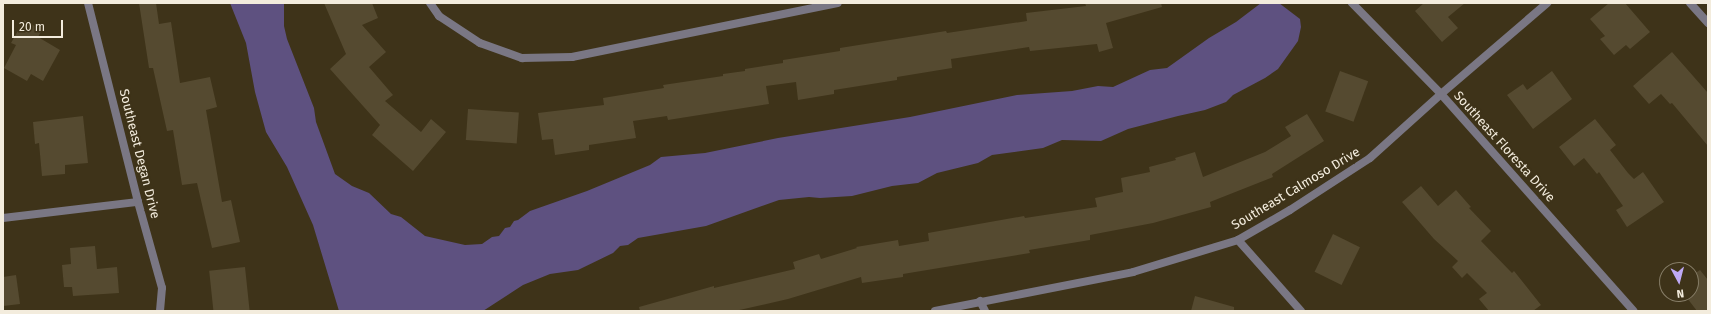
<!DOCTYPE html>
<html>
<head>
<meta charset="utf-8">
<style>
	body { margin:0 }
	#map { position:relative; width:1711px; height:314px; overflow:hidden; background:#3e3319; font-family:"Fira Sans",sans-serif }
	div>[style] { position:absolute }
	.water>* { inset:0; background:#5e5180 }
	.building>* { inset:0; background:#554a30; transform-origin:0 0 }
	.minor>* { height:8px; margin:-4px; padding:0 4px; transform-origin:4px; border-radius:4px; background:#7a7784 }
	.tertiary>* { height:8px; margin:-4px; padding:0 4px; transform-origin:4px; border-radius:4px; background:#7a7784 }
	span { translate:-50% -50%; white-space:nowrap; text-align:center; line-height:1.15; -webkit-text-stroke:4px #3e3319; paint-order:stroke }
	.street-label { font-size:13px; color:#f3ecdd }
	.frame { position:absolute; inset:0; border:4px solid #f3ecdd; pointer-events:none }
	.north { position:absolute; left:1659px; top:262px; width:40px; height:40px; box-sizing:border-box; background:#3e3319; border:1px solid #867d67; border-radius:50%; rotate:173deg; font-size:11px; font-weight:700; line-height:16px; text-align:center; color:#f3ecdd }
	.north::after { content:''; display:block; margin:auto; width:14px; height:18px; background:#bea9f5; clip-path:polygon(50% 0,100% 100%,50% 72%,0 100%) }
	.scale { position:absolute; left:12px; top:20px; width:51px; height:18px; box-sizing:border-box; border:2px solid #f3ecdd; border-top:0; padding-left:5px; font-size:12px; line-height:14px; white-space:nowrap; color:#f3ecdd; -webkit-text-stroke:3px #3e3319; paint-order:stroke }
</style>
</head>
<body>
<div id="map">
	<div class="water">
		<div style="clip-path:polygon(230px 3px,284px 3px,284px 26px,287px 39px,314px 108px,316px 122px,335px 174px,352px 186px,369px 193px,391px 214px,401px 217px,425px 236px,465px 245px,482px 244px,492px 237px,499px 236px,505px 228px,510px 227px,514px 221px,518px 220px,530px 211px,587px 191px,650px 165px,661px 157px,705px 153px,778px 138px,910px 117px,1017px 95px,1072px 91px,1098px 86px,1113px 87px,1150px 70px,1167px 68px,1209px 38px,1236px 22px,1261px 3px,1279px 3px,1300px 19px,1301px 27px,1298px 41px,1278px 69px,1265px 78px,1233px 95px,1226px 102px,1205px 110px,1178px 116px,1128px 129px,1101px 141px,1062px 140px,1043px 148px,992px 155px,978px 163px,937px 173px,918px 183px,892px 186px,852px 196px,820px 198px,809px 197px,779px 200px,706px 226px,638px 238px,628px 245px,620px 246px,613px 253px,578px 270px,550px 274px,523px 285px,483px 311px,339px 311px,313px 225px,287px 167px,266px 132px,255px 92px,246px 43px)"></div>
	</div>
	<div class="building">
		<div style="clip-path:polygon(139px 3px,156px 3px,159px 24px,171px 22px,180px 83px,210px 77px,217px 107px,206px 110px,222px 202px,231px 200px,240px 242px,212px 248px,197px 183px,182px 185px,173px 130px,167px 131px,153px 68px,149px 68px)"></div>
		<div style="clip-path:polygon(324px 3px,372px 3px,378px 18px,362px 25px,386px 52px,369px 67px,393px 95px,385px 101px,421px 132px,431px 119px,446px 132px,413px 171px,372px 135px,380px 125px,330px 69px,346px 54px)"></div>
		<div style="clip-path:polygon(1085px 3px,1161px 3px,1162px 7px,1106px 23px,1113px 48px,1099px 52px,1097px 44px,1030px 51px,1029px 47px,951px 59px,952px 68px,897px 77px,897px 80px,834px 90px,834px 94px,798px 100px,796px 82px,766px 86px,769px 104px,668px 120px,667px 116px,633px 121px,636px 138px,589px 145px,589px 150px,555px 155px,553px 139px,542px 140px,538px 113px,604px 105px,603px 98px,664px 88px,663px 85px,723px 76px,723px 74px,745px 71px,745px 69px,783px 63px,783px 60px,840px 51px,840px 48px,946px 31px,947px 33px,1027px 21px,1026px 13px,1086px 6px)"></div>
		<div style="clip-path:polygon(1424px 3px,1465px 3px,1448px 17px,1458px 28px,1442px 42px,1415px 11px)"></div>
		<div style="clip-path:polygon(1609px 3px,1625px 3px,1650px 32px,1630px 49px,1626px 45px,1614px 55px,1600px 39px,1605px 36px,1590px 19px)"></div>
		<div style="clip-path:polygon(24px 20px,42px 30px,38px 37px,60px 50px,43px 81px,31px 74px,27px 81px,4px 68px,16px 45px,11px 43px)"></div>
		<div style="clip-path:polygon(1672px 52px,1708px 93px,1708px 146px,1672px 103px,1670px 104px,1661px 94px,1649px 104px,1633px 86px)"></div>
		<div style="left:1340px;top:71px;width:30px;height:43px;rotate:20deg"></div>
		<div style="clip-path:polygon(1552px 71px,1572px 99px,1533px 129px,1507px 95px,1523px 84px,1527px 90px)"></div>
		<div style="left:468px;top:109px;width:51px;height:31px;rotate:4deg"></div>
		<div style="clip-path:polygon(1307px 114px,1324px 141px,1272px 174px,1273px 177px,1210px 202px,1211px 207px,1153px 223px,1090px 235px,1090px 240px,1029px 250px,1030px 253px,903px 274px,903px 277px,862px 283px,861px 277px,788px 299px,735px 311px,640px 311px,639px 307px,714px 286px,714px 288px,795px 269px,793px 262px,819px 254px,821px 259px,857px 248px,856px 247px,898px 240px,899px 246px,929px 241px,928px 233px,1024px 216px,1025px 218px,1097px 207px,1095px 198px,1123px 192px,1121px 178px,1150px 172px,1149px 167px,1176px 160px,1175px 158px,1195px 152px,1203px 177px,1265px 152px,1291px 136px,1285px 127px)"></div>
		<div style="clip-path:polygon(83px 116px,88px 163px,65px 165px,65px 174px,42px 176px,39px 143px,35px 144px,33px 122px)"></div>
		<div style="clip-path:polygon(1595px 119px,1616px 145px,1610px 150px,1628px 173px,1634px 179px,1643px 172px,1664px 202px,1627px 227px,1616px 210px,1623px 206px,1599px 172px,1597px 174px,1584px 158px,1574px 166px,1559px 147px)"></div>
		<div style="clip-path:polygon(1421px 186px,1438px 206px,1456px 190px,1471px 207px,1469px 208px,1491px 231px,1481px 241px,1512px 273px,1514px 271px,1541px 305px,1533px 311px,1489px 311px,1479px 299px,1487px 293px,1467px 273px,1462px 278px,1452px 267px,1458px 261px,1434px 239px,1402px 202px)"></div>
		<div style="left:1333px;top:234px;width:30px;height:42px;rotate:26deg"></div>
		<div style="clip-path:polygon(95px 246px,97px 269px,117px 267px,119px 293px,73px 296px,72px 287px,64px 287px,62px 265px,71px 264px,70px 248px)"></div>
		<div style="left:245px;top:267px;width:44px;height:36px;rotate:84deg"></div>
		<div style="clip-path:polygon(1700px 270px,1708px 280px,1708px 311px,1697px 311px,1684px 294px,1691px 294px,1691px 276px)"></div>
		<div style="clip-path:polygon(16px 275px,20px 304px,3px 306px,3px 277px)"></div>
		<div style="clip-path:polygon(1195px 296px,1234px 307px,1234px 311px,1191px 311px)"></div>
	</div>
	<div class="minor">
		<div style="left:88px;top:3px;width:205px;rotate:75.9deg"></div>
		<div style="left:138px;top:202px;width:89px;rotate:74.4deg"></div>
		<div style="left:162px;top:288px;width:23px;rotate:95deg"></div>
		<div style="left:430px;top:3px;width:16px;rotate:55deg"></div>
		<div style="left:439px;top:16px;width:49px;rotate:33.4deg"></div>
		<div style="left:480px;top:43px;width:45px;rotate:19.7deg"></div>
		<div style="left:522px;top:58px;width:50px;rotate:-1.1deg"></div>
		<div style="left:572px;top:57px;width:271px;rotate:-11.5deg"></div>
		<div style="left:1690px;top:3px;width:27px;rotate:48deg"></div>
		<div style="left:3px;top:218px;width:136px;rotate:-6.8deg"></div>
		<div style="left:1238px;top:240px;width:95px;rotate:48.4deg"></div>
		<div style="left:980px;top:301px;width:11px;rotate:63deg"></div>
		<div style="left:935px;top:311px;width:202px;rotate:-11.1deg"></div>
		<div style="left:1133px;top:272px;width:110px;rotate:-16.9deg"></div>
		<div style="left:1238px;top:240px;width:60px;rotate:-30deg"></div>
		<div style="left:1290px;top:210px;width:95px;rotate:-33deg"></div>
		<div style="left:1370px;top:158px;width:96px;rotate:-42deg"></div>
		<div style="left:1441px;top:94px;width:140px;rotate:-40.6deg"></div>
	</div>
	<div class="tertiary">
		<div style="left:1352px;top:3px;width:127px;rotate:45.6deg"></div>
		<div style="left:1441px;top:94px;width:290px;rotate:48.4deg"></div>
	</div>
	<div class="street-label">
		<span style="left:1504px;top:147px;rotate:48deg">Southeast Floresta Drive</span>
		<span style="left:139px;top:154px;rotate:76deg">Southeast Degan Drive</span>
		<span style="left:1296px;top:189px;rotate:-31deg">Southeast Calmoso Drive</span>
	</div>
	<div class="frame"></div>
	<div class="north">N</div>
	<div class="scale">20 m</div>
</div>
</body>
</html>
